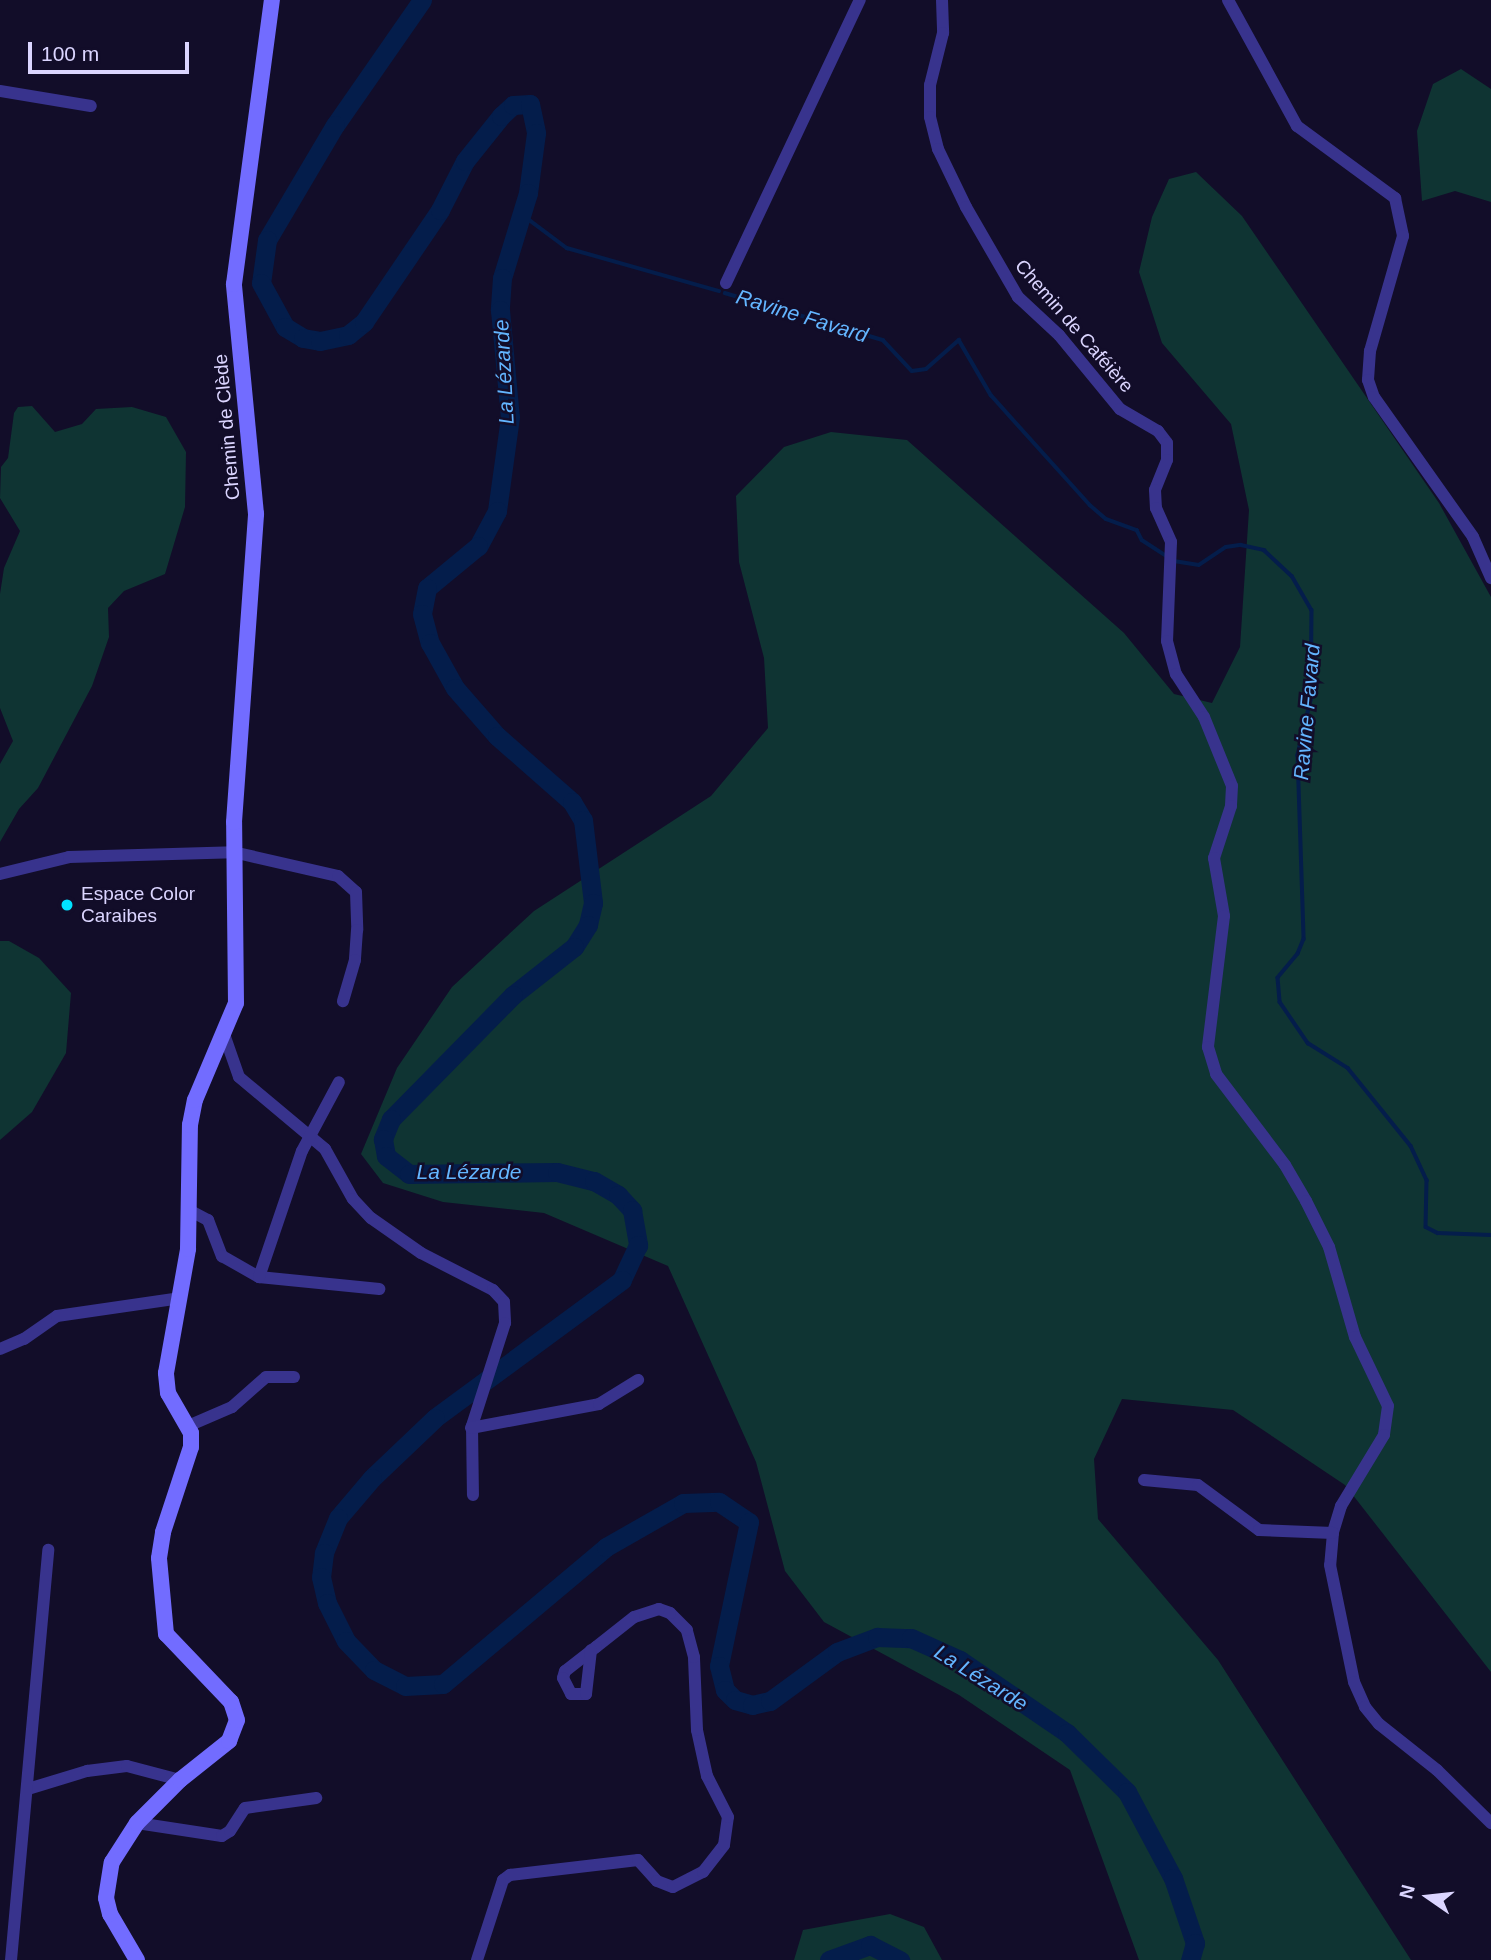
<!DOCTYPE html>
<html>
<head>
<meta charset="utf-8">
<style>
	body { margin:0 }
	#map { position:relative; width:1491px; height:1960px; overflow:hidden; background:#120d29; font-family:Helvetica,sans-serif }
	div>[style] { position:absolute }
	.green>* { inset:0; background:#0f3433 }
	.stream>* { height:3.5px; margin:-1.75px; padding:0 1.75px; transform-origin:1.75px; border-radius:1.75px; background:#041d4b }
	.river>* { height:19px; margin:-9.5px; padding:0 9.5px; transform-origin:9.5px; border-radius:9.5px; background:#041d4b }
	.minor>* { height:12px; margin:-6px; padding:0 6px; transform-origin:6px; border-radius:6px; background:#38338d }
	.secondary>* { height:16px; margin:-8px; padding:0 8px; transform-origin:8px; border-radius:8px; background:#726cff }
	.dots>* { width:19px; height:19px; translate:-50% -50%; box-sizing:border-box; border:4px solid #120d29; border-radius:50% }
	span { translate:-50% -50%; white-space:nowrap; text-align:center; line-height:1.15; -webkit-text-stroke:5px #120d29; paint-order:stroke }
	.street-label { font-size:19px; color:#dbd5ff }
	.poi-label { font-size:19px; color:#dbd5ff }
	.left { translate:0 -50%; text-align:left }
	.water-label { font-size:21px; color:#63b5ff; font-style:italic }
	.north { position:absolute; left:1393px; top:1862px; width:70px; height:70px; -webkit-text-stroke:5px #120d29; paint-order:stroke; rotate:284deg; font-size:19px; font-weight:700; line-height:28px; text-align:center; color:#dbd5ff }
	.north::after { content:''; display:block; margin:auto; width:24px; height:32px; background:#dbd5ff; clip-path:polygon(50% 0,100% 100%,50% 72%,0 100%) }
	.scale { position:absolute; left:28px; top:42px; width:161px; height:32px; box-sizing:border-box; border:4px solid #dbd5ff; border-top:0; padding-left:9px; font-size:21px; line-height:24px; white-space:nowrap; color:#dbd5ff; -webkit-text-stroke:5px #120d29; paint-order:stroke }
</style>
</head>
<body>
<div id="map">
	<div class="green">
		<div style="clip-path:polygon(1461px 69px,1491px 89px,1491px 202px,1455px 191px,1422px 201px,1417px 131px,1433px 84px)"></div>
		<div style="clip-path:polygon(1196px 172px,1242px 216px,1439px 503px,1491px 597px,1491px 1672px,1345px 1485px,1233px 1410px,1122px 1399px,1094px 1459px,1098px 1519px,1218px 1660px,1411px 1960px,1139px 1960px,1070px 1770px,959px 1695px,824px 1622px,785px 1571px,756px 1462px,668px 1266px,544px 1213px,443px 1202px,383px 1183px,361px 1154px,397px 1068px,452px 987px,534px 911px,711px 796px,768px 728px,764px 658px,739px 562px,736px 496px,784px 447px,831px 432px,907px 440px,1124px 633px,1174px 694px,1212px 703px,1240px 647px,1249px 510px,1231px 424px,1162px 343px,1139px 272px,1152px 217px,1169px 179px)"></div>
		<div style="clip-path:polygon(32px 406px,55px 432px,82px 424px,96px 409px,132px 407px,166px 417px,186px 452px,185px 507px,165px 574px,124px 591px,108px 608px,109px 637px,92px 686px,38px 788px,19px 809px,0 842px,0 764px,13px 741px,0 708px,0 594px,4px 568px,20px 531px,0 498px,1px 467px,8px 458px,14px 413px,18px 407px)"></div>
		<div style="clip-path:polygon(0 941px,9px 941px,39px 958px,71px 993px,66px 1053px,32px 1112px,0 1140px)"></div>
		<div style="clip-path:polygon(890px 1914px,924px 1927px,942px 1960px,794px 1960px,803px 1930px)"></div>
	</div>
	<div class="stream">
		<div style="left:524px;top:216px;width:54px;rotate:36.7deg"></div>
		<div style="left:567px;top:248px;width:158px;rotate:15.8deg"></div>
		<div style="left:725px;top:293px;width:165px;rotate:16.6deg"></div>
		<div style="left:883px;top:340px;width:42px;rotate:46.9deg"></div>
		<div style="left:912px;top:371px;width:14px;rotate:-8deg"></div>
		<div style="left:926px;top:369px;width:44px;rotate:-41.3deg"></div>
		<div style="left:959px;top:340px;width:64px;rotate:59.8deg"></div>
		<div style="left:991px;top:395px;width:148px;rotate:48deg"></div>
		<div style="left:1090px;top:505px;width:21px;rotate:41deg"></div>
		<div style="left:1106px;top:519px;width:33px;rotate:20deg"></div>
		<div style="left:1137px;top:530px;width:11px;rotate:63deg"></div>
		<div style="left:1142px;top:540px;width:31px;rotate:33deg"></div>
		<div style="left:1174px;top:561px;width:25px;rotate:9deg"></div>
		<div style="left:1199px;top:565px;width:32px;rotate:-34deg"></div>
		<div style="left:1226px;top:547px;width:15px;rotate:-8deg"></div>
		<div style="left:1241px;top:545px;width:24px;rotate:12deg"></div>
		<div style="left:1264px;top:550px;width:38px;rotate:43deg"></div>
		<div style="left:1292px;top:576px;width:39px;rotate:60deg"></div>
		<div style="left:1312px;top:610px;width:90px;rotate:90.6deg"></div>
		<div style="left:1311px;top:700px;width:57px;rotate:103.3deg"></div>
		<div style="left:1298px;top:755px;width:184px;rotate:88.1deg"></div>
		<div style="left:1304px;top:939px;width:16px;rotate:112deg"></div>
		<div style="left:1298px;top:954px;width:31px;rotate:130deg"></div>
		<div style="left:1278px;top:978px;width:24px;rotate:85deg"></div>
		<div style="left:1280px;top:1002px;width:50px;rotate:55.7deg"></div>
		<div style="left:1308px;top:1043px;width:47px;rotate:32deg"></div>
		<div style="left:1348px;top:1068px;width:100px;rotate:51.1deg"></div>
		<div style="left:1411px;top:1146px;width:38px;rotate:65deg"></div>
		<div style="left:1427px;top:1180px;width:47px;rotate:91.2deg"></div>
		<div style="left:1426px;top:1227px;width:13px;rotate:27deg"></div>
		<div style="left:1438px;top:1233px;width:53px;rotate:2.2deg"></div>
	</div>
	<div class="river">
		<div style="left:422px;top:0;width:152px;rotate:124.8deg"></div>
		<div style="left:335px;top:125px;width:134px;rotate:120.6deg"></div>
		<div style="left:267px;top:240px;width:43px;rotate:97.9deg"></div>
		<div style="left:261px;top:283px;width:50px;rotate:61.4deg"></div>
		<div style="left:285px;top:327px;width:21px;rotate:31deg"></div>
		<div style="left:303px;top:338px;width:17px;rotate:10deg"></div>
		<div style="left:320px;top:341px;width:29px;rotate:-12deg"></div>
		<div style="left:348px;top:335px;width:21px;rotate:-39deg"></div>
		<div style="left:364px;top:322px;width:135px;rotate:-55.8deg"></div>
		<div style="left:440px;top:210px;width:55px;rotate:-63deg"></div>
		<div style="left:465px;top:161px;width:58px;rotate:-51.3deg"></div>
		<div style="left:501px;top:116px;width:16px;rotate:-43deg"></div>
		<div style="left:513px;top:105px;width:17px;rotate:-3deg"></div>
		<div style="left:530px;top:104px;width:30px;rotate:78deg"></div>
		<div style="left:536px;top:133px;width:61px;rotate:97.6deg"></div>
		<div style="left:528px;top:193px;width:89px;rotate:107deg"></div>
		<div style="left:502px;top:278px;width:32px;rotate:94deg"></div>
		<div style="left:500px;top:310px;width:107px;rotate:84.7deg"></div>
		<div style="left:510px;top:417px;width:95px;rotate:97.9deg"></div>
		<div style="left:497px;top:511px;width:40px;rotate:118deg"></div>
		<div style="left:478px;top:546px;width:66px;rotate:140.5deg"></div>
		<div style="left:427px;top:588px;width:26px;rotate:101deg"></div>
		<div style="left:422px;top:614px;width:30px;rotate:75deg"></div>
		<div style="left:430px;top:643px;width:51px;rotate:60.9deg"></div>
		<div style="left:455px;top:688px;width:64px;rotate:48.8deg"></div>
		<div style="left:497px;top:736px;width:100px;rotate:41.3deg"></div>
		<div style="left:572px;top:802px;width:21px;rotate:59deg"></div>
		<div style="left:583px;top:820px;width:84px;rotate:83.1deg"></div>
		<div style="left:593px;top:903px;width:23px;rotate:103deg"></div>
		<div style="left:588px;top:925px;width:26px;rotate:122deg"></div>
		<div style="left:574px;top:947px;width:78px;rotate:141.8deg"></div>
		<div style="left:513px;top:995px;width:174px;rotate:134.5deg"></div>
		<div style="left:391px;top:1119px;width:22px;rotate:112deg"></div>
		<div style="left:383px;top:1139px;width:17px;rotate:80deg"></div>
		<div style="left:386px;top:1156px;width:29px;rotate:38deg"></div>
		<div style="left:409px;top:1174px;width:148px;rotate:-0.8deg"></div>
		<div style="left:557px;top:1172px;width:38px;rotate:14deg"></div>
		<div style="left:594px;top:1181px;width:28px;rotate:30deg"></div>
		<div style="left:618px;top:1195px;width:21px;rotate:47deg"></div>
		<div style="left:632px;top:1210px;width:36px;rotate:80deg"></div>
		<div style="left:638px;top:1245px;width:38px;rotate:115deg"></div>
		<div style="left:622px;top:1280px;width:232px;rotate:143.6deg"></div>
		<div style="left:435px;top:1418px;width:87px;rotate:136.4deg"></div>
		<div style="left:372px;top:1478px;width:52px;rotate:130.4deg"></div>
		<div style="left:338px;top:1518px;width:38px;rotate:112deg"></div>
		<div style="left:324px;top:1553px;width:24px;rotate:97deg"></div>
		<div style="left:321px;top:1577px;width:27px;rotate:77deg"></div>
		<div style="left:327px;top:1603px;width:42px;rotate:63.4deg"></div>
		<div style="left:346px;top:1641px;width:40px;rotate:46deg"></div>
		<div style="left:374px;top:1670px;width:35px;rotate:27deg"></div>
		<div style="left:405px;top:1686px;width:38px;rotate:-3deg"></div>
		<div style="left:443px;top:1684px;width:213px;rotate:-40deg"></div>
		<div style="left:606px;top:1547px;width:89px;rotate:-29.7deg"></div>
		<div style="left:683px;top:1503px;width:36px;rotate:-2deg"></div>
		<div style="left:719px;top:1502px;width:36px;rotate:34deg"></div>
		<div style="left:749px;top:1522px;width:147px;rotate:101.8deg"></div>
		<div style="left:719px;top:1666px;width:25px;rotate:76deg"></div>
		<div style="left:725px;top:1690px;width:14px;rotate:45deg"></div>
		<div style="left:735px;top:1700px;width:18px;rotate:16deg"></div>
		<div style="left:752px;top:1705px;width:18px;rotate:-13deg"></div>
		<div style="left:770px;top:1701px;width:83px;rotate:-36.2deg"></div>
		<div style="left:837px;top:1652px;width:43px;rotate:-20.6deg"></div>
		<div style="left:877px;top:1637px;width:34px;rotate:2deg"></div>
		<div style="left:911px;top:1638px;width:54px;rotate:24.2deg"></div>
		<div style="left:960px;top:1660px;width:130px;rotate:34.3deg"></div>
		<div style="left:1067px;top:1733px;width:84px;rotate:44.5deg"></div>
		<div style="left:1127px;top:1792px;width:98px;rotate:61.9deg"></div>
		<div style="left:1173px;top:1878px;width:69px;rotate:71.3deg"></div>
		<div style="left:1195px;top:1943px;width:18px;rotate:106deg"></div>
		<div style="left:829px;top:1960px;width:44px;rotate:-20.1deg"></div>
		<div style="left:870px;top:1945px;width:34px;rotate:27deg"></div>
	</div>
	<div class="minor">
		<div style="left:942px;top:0;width:33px;rotate:88deg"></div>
		<div style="left:943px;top:33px;width:54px;rotate:104deg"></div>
		<div style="left:930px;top:85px;width:32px;rotate:90deg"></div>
		<div style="left:930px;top:117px;width:33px;rotate:76deg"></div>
		<div style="left:938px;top:149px;width:64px;rotate:64.2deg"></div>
		<div style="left:966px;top:207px;width:104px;rotate:60deg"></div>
		<div style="left:1018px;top:297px;width:56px;rotate:42.8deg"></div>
		<div style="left:1059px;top:335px;width:96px;rotate:50.5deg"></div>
		<div style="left:1120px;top:409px;width:44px;rotate:30.1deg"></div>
		<div style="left:1158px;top:431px;width:15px;rotate:53deg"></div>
		<div style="left:1167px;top:443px;width:17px;rotate:90deg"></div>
		<div style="left:1167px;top:460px;width:32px;rotate:112deg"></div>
		<div style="left:1155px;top:490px;width:18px;rotate:87deg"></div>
		<div style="left:1156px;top:508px;width:37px;rotate:66deg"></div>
		<div style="left:1171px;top:542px;width:99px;rotate:92.3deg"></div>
		<div style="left:1167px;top:641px;width:34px;rotate:75deg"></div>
		<div style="left:1176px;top:674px;width:51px;rotate:56.9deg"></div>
		<div style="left:1204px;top:717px;width:74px;rotate:67.9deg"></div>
		<div style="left:1232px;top:786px;width:20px;rotate:93deg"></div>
		<div style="left:1231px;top:806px;width:55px;rotate:108.1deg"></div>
		<div style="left:1214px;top:858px;width:59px;rotate:80.2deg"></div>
		<div style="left:1224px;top:916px;width:132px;rotate:97deg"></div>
		<div style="left:1208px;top:1047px;width:28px;rotate:73deg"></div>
		<div style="left:1216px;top:1074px;width:114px;rotate:52.8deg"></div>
		<div style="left:1285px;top:1165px;width:42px;rotate:59.7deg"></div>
		<div style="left:1306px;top:1201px;width:51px;rotate:63.4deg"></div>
		<div style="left:1329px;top:1247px;width:94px;rotate:73.9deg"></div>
		<div style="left:1355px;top:1337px;width:76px;rotate:64.4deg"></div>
		<div style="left:1388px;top:1406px;width:29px;rotate:98deg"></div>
		<div style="left:1384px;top:1435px;width:83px;rotate:121.2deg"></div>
		<div style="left:1341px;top:1506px;width:28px;rotate:107deg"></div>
		<div style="left:1333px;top:1533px;width:32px;rotate:95deg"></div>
		<div style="left:1330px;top:1565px;width:119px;rotate:78.4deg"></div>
		<div style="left:1354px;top:1682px;width:27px;rotate:66deg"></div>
		<div style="left:1365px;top:1707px;width:22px;rotate:51deg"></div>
		<div style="left:1379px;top:1724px;width:74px;rotate:38.4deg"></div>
		<div style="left:1437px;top:1770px;width:76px;rotate:44.5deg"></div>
		<div style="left:1228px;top:0;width:144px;rotate:61.3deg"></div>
		<div style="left:1297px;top:126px;width:122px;rotate:36.3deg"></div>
		<div style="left:1395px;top:198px;width:39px;rotate:78deg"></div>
		<div style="left:1403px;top:236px;width:120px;rotate:106deg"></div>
		<div style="left:1370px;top:351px;width:29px;rotate:94deg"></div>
		<div style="left:1368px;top:380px;width:18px;rotate:71deg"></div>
		<div style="left:1374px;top:397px;width:171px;rotate:54.7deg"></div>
		<div style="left:1473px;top:537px;width:45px;rotate:66.3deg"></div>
		<div style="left:0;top:91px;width:92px;rotate:9.4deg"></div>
		<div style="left:726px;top:283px;width:313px;rotate:-64.7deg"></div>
		<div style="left:0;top:874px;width:71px;rotate:-13.8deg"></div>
		<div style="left:69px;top:857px;width:164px;rotate:-1.7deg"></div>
		<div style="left:233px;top:852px;width:108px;rotate:12.9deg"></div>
		<div style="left:338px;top:876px;width:24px;rotate:42deg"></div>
		<div style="left:356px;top:892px;width:38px;rotate:88deg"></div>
		<div style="left:357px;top:930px;width:30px;rotate:94deg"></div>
		<div style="left:355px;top:960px;width:43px;rotate:106.3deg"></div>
		<div style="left:225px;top:1037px;width:42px;rotate:70.7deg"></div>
		<div style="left:239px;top:1077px;width:112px;rotate:39.9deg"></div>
		<div style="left:325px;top:1149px;width:57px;rotate:60.8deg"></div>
		<div style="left:353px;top:1199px;width:26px;rotate:47deg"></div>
		<div style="left:371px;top:1218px;width:61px;rotate:35deg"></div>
		<div style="left:421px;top:1253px;width:81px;rotate:27.2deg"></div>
		<div style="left:493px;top:1290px;width:16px;rotate:47deg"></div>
		<div style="left:504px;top:1302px;width:21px;rotate:87deg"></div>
		<div style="left:505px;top:1323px;width:108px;rotate:107.8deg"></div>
		<div style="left:472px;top:1426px;width:69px;rotate:89.2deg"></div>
		<div style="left:187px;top:1209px;width:24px;rotate:28deg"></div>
		<div style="left:208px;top:1220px;width:39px;rotate:69deg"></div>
		<div style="left:222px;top:1256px;width:43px;rotate:29.6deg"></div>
		<div style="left:259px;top:1277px;width:121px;rotate:5.7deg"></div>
		<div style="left:259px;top:1277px;width:133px;rotate:-71.2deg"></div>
		<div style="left:302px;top:1151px;width:78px;rotate:-61.8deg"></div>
		<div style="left:0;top:1349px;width:26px;rotate:-23deg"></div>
		<div style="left:24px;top:1339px;width:40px;rotate:-34.9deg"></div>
		<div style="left:57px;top:1316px;width:125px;rotate:-8.3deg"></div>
		<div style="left:188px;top:1426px;width:48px;rotate:-23.4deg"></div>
		<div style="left:232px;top:1407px;width:45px;rotate:-41.4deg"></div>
		<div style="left:266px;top:1377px;width:28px"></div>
		<div style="left:471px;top:1428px;width:130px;rotate:-10.6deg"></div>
		<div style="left:599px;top:1404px;width:46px;rotate:-31.6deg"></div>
		<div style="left:1144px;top:1480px;width:54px;rotate:5.3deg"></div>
		<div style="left:1198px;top:1485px;width:76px;rotate:36.4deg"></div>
		<div style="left:1259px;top:1530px;width:74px;rotate:2.3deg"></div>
		<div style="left:28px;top:1789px;width:62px;rotate:-17deg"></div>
		<div style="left:87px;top:1771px;width:40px;rotate:-7.1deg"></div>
		<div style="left:127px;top:1766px;width:55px;rotate:14.8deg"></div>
		<div style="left:137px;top:1823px;width:86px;rotate:8.7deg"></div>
		<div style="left:222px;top:1836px;width:9px;rotate:-32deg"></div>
		<div style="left:230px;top:1831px;width:27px;rotate:-57deg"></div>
		<div style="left:245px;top:1808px;width:72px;rotate:-8deg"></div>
		<div style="left:11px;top:1960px;width:412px;rotate:-84.8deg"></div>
		<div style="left:477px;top:1960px;width:84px;rotate:-72deg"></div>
		<div style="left:503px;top:1880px;width:9px;rotate:-36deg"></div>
		<div style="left:510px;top:1875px;width:129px;rotate:-6.7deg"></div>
		<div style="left:638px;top:1860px;width:28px;rotate:48deg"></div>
		<div style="left:657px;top:1881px;width:17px;rotate:21deg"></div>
		<div style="left:673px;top:1887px;width:34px;rotate:-27deg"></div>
		<div style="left:703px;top:1872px;width:34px;rotate:-52deg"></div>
		<div style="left:724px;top:1845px;width:28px;rotate:-82deg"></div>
		<div style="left:728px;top:1817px;width:46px;rotate:-117.1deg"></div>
		<div style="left:707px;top:1776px;width:47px;rotate:-102.3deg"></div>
		<div style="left:697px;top:1730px;width:73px;rotate:-92.4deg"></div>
		<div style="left:694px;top:1657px;width:28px;rotate:-105deg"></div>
		<div style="left:687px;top:1630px;width:24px;rotate:-135deg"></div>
		<div style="left:670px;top:1613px;width:12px;rotate:-160deg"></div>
		<div style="left:659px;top:1609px;width:26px;rotate:162deg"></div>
		<div style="left:634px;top:1617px;width:48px;rotate:141.7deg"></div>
		<div style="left:596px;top:1647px;width:39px;rotate:142deg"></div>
		<div style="left:565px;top:1671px;width:7px;rotate:106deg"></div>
		<div style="left:563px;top:1678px;width:18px;rotate:63deg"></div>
		<div style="left:571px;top:1694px;width:15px"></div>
		<div style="left:586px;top:1694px;width:44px;rotate:-83.5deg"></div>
	</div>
	<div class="secondary">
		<div style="left:137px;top:1960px;width:53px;rotate:-120.4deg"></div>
		<div style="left:110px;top:1914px;width:16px;rotate:-104deg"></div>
		<div style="left:106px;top:1898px;width:36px;rotate:-81deg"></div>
		<div style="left:112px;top:1862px;width:46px;rotate:-57.3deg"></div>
		<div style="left:137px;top:1823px;width:61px;rotate:-45deg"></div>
		<div style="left:180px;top:1780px;width:63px;rotate:-38.5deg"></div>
		<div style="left:229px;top:1741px;width:22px;rotate:-69deg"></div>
		<div style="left:237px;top:1720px;width:19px;rotate:-108deg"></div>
		<div style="left:231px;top:1702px;width:94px;rotate:-133.7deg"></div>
		<div style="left:166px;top:1634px;width:76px;rotate:-95.3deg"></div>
		<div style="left:159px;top:1558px;width:26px;rotate:-81deg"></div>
		<div style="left:163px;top:1532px;width:89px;rotate:-71.8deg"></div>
		<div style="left:191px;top:1447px;width:14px;rotate:-90deg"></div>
		<div style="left:191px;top:1433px;width:46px;rotate:-119.9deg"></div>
		<div style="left:168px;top:1393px;width:20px;rotate:-96deg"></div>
		<div style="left:166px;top:1373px;width:126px;rotate:-79.9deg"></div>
		<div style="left:188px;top:1249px;width:124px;rotate:-89.1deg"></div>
		<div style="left:190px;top:1125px;width:25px;rotate:-79deg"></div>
		<div style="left:195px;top:1100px;width:105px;rotate:-67.1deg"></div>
		<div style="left:236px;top:1003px;width:181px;rotate:-90.6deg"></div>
		<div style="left:234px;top:822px;width:309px;rotate:-85.9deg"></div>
		<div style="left:256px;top:514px;width:231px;rotate:-95.5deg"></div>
		<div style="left:234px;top:284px;width:287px;rotate:-82.4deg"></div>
	</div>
	<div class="dots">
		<div style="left:67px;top:905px;background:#01e2ff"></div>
	</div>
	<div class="street-label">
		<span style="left:1074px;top:326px;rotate:49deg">Chemin de Caféière</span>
		<span style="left:227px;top:427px;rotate:-95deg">Chemin de Clède</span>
	</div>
	<div class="poi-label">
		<span class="left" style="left:81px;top:905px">Espace Color<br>Caraibes</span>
	</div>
	<div class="water-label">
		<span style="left:802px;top:316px;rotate:17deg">Ravine Favard</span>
		<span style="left:504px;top:372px;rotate:-93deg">La Lézarde</span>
		<span style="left:1307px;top:712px;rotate:-85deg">Ravine Favard</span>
		<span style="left:469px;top:1172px">La Lézarde</span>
		<span style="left:981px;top:1678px;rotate:32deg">La Lézarde</span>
	</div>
	<div class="north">N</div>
	<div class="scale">100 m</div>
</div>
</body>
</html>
